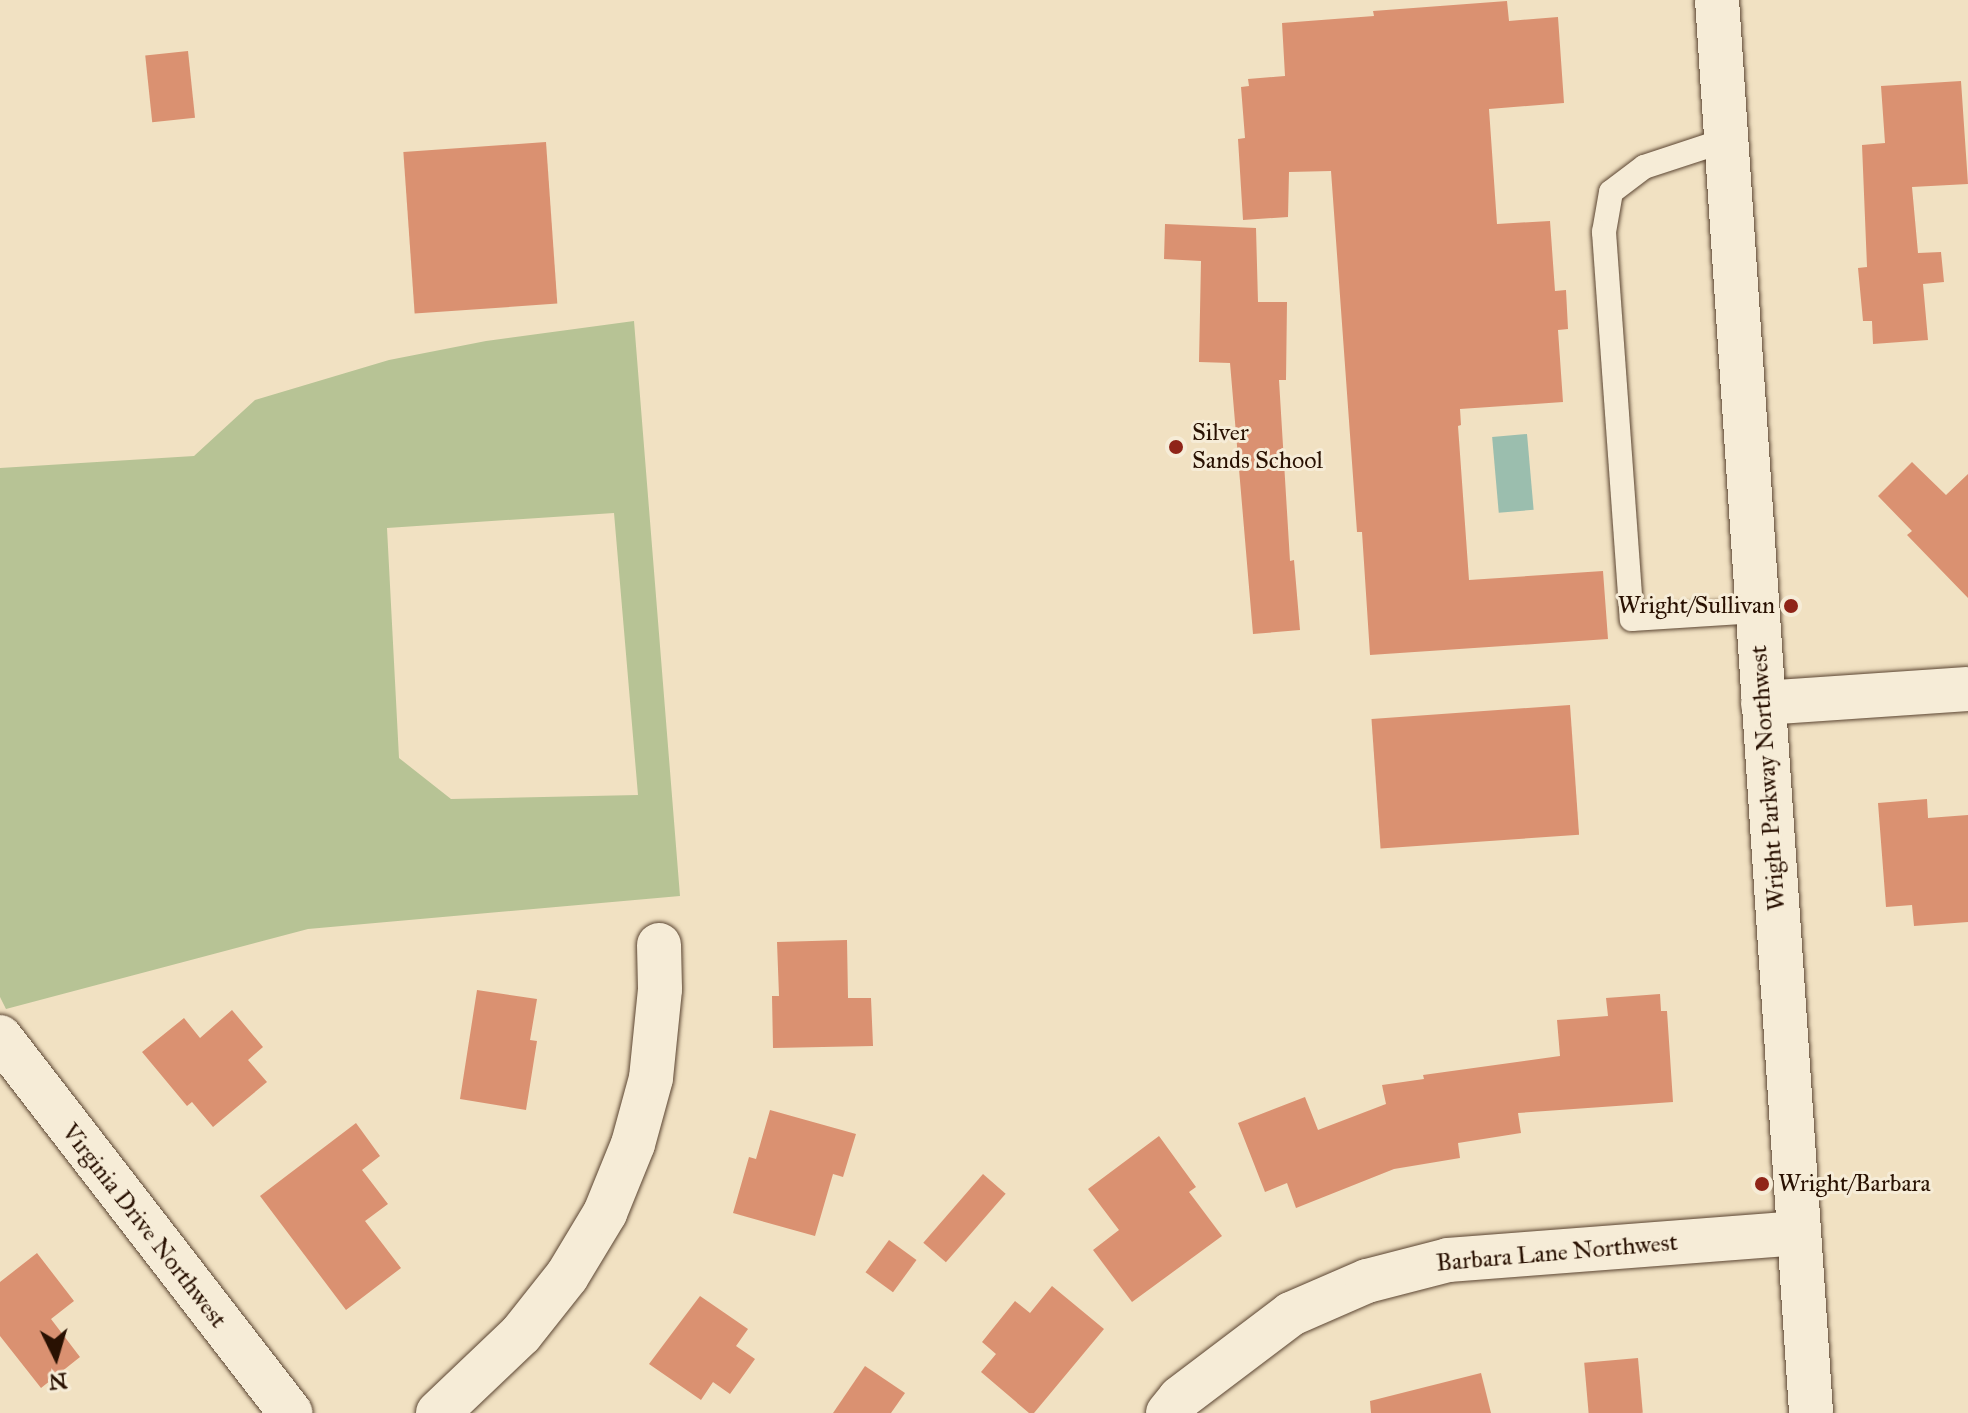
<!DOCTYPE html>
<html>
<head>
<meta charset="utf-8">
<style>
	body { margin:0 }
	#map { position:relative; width:1968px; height:1413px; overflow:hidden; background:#f1e1c2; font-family:"IM FELL Great Primer",serif }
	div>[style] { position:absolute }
	.green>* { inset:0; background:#b7c395 }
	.water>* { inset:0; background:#9bbeae; transform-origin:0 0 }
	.building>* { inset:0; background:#da9171; transform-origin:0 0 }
	.roads { filter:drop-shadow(0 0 2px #5b4532) drop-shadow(0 0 2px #5b4532) }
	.service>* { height:24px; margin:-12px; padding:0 12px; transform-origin:12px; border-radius:12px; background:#f6ecd7 }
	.minor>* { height:44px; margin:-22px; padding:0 22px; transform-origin:22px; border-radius:22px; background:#f6ecd7 }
	.tertiary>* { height:44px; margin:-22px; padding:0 22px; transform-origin:22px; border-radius:22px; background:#f6ecd7 }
	.dots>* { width:22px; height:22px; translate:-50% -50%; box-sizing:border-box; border:4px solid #f6ecd7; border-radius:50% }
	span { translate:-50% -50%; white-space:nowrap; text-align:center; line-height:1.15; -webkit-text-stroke:6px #f6ecd7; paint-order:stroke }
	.poi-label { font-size:24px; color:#291102 }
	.left { translate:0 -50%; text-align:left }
	.right { translate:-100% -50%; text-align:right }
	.street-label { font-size:24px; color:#291102 }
	.north { position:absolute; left:16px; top:1317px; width:80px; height:80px; -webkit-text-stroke:6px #f6ecd7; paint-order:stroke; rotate:175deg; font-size:22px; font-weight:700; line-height:32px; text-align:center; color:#291102 }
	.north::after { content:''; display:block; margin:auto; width:28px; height:36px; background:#291102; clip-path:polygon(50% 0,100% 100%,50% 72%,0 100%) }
</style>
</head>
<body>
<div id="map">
	<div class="green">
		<div style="clip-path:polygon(evenodd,634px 321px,680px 896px,308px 929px,6px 1009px,0 997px,0 468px,194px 456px,255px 400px,389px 360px,486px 341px,634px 321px,614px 513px,638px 795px,451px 799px,399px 758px,387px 528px,614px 513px)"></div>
	</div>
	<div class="water">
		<div style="left:1527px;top:434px;width:76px;height:35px;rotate:85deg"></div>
	</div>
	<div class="building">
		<div style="clip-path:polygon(1507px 1px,1509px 21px,1558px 17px,1564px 103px,1489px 109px,1497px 224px,1550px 221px,1555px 291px,1566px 290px,1568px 329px,1558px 330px,1563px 402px,1460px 409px,1461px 425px,1458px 426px,1469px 580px,1603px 571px,1608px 639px,1370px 655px,1362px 532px,1357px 532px,1331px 171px,1289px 172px,1288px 217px,1243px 220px,1238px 139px,1245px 138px,1241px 87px,1249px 86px,1248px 79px,1285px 76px,1282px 23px,1374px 16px,1373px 11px)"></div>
		<div style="left:188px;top:51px;width:67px;height:43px;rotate:84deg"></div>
		<div style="clip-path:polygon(1961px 81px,1968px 184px,1912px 187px,1918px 253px,1941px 252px,1944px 282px,1923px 284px,1928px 340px,1873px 344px,1872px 321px,1863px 321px,1858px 268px,1867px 267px,1862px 145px,1885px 143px,1881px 86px)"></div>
		<div style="left:546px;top:142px;width:162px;height:143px;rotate:86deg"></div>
		<div style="clip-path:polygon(1165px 224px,1256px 228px,1258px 302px,1287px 302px,1286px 380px,1279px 380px,1290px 561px,1294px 560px,1300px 630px,1253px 634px,1230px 363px,1199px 362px,1201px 261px,1164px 259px)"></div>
		<div style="clip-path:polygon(1912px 462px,1946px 495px,1968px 474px,1968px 598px,1907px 535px,1912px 531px,1878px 496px)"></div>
		<div style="left:1570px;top:705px;width:130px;height:199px;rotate:86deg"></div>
		<div style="clip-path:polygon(1927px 799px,1928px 818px,1968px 815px,1968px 922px,1914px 926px,1912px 905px,1886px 907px,1878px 803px)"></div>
		<div style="clip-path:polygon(847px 940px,848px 998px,871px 998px,873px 1046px,773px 1048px,772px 996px,779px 996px,777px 942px)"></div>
		<div style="clip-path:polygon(477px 990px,537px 999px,530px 1040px,537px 1041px,526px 1110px,460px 1099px)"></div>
		<div style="clip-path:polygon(1660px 994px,1661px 1011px,1667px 1011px,1673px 1102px,1518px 1113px,1521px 1133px,1458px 1143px,1460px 1158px,1394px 1169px,1296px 1208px,1287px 1183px,1265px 1192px,1238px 1123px,1305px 1097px,1318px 1130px,1386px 1104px,1382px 1085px,1424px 1079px,1423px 1075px,1560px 1056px,1557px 1020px,1608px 1016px,1606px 998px)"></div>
		<div style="clip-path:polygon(232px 1010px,263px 1047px,248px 1060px,267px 1082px,213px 1127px,192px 1102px,187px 1106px,142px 1052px,184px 1018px,200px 1038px)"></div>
		<div style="clip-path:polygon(770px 1110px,856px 1134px,843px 1177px,833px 1174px,815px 1236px,733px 1213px,749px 1157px,756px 1159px)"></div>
		<div style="clip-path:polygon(356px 1123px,380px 1156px,362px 1170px,388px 1204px,365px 1221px,401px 1268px,346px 1310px,260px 1196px)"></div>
		<div style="clip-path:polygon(1159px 1136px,1196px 1187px,1189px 1192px,1222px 1236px,1132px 1302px,1093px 1250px,1119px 1230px,1088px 1189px)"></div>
		<div style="left:983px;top:1174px;width:30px;height:91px;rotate:41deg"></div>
		<div style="left:889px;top:1240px;width:34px;height:40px;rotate:36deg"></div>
		<div style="clip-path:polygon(37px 1253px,74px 1301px,51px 1319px,80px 1357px,41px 1388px,0 1336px,0 1282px)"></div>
		<div style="clip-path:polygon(1052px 1286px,1104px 1329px,1034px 1413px,1029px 1413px,981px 1372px,996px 1354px,982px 1342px,1015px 1301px,1030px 1313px)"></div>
		<div style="clip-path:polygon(700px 1296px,748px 1329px,736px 1346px,755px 1359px,730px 1394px,713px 1382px,701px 1400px,649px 1364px)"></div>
		<div style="left:1638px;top:1358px;width:55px;height:54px;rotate:85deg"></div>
		<div style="clip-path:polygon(865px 1366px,905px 1393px,891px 1413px,833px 1413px)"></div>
		<div style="clip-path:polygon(1481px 1373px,1491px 1413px,1371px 1413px,1370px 1401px)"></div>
	</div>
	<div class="roads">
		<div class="service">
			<div style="left:1726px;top:140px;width:86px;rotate:161.8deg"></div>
			<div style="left:1644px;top:167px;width:41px;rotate:142.9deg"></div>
			<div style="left:1611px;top:192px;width:41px;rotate:99.9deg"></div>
			<div style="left:1604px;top:232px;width:388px;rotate:85.9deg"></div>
			<div style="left:1632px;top:619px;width:125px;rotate:-3.7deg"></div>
		</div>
		<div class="minor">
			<div style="left:1763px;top:703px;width:205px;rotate:-3.9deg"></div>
			<div style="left:0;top:1037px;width:475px;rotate:52.3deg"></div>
			<div style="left:438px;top:1413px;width:115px;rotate:-43.6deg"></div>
			<div style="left:521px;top:1334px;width:74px;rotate:-51.6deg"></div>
			<div style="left:567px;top:1276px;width:74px;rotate:-58.9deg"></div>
			<div style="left:605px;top:1213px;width:74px;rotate:-67.9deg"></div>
			<div style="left:633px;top:1144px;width:68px;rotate:-74.7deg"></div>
			<div style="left:651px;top:1078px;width:89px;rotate:-84.2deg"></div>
			<div style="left:660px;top:989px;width:44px;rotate:-91.3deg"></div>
			<div style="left:1168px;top:1413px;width:19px;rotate:-51deg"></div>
			<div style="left:1180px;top:1398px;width:139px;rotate:-37.1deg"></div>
			<div style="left:1291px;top:1314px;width:83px;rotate:-23.5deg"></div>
			<div style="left:1367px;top:1281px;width:84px;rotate:-14.5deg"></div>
			<div style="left:1448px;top:1260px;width:352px;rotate:-4.4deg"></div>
		</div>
		<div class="tertiary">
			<div style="left:1717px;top:0;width:1416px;rotate:86.19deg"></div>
		</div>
	</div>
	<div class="dots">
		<div style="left:1176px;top:447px;background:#8f2418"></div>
		<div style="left:1791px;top:606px;background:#8f2418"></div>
		<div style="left:1762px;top:1184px;background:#8f2418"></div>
	</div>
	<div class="poi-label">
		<span class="left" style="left:1192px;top:447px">Silver<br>Sands School</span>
		<span class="right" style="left:1775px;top:606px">Wright/Sullivan</span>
		<span class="left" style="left:1778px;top:1184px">Wright/Barbara</span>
	</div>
	<div class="street-label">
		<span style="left:1768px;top:778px;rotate:-94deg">Wright Parkway Northwest</span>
		<span style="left:144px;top:1226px;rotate:52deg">Virginia Drive Northwest</span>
		<span style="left:1557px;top:1253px;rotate:-5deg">Barbara Lane Northwest</span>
	</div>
	<div class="north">N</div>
</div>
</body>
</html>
